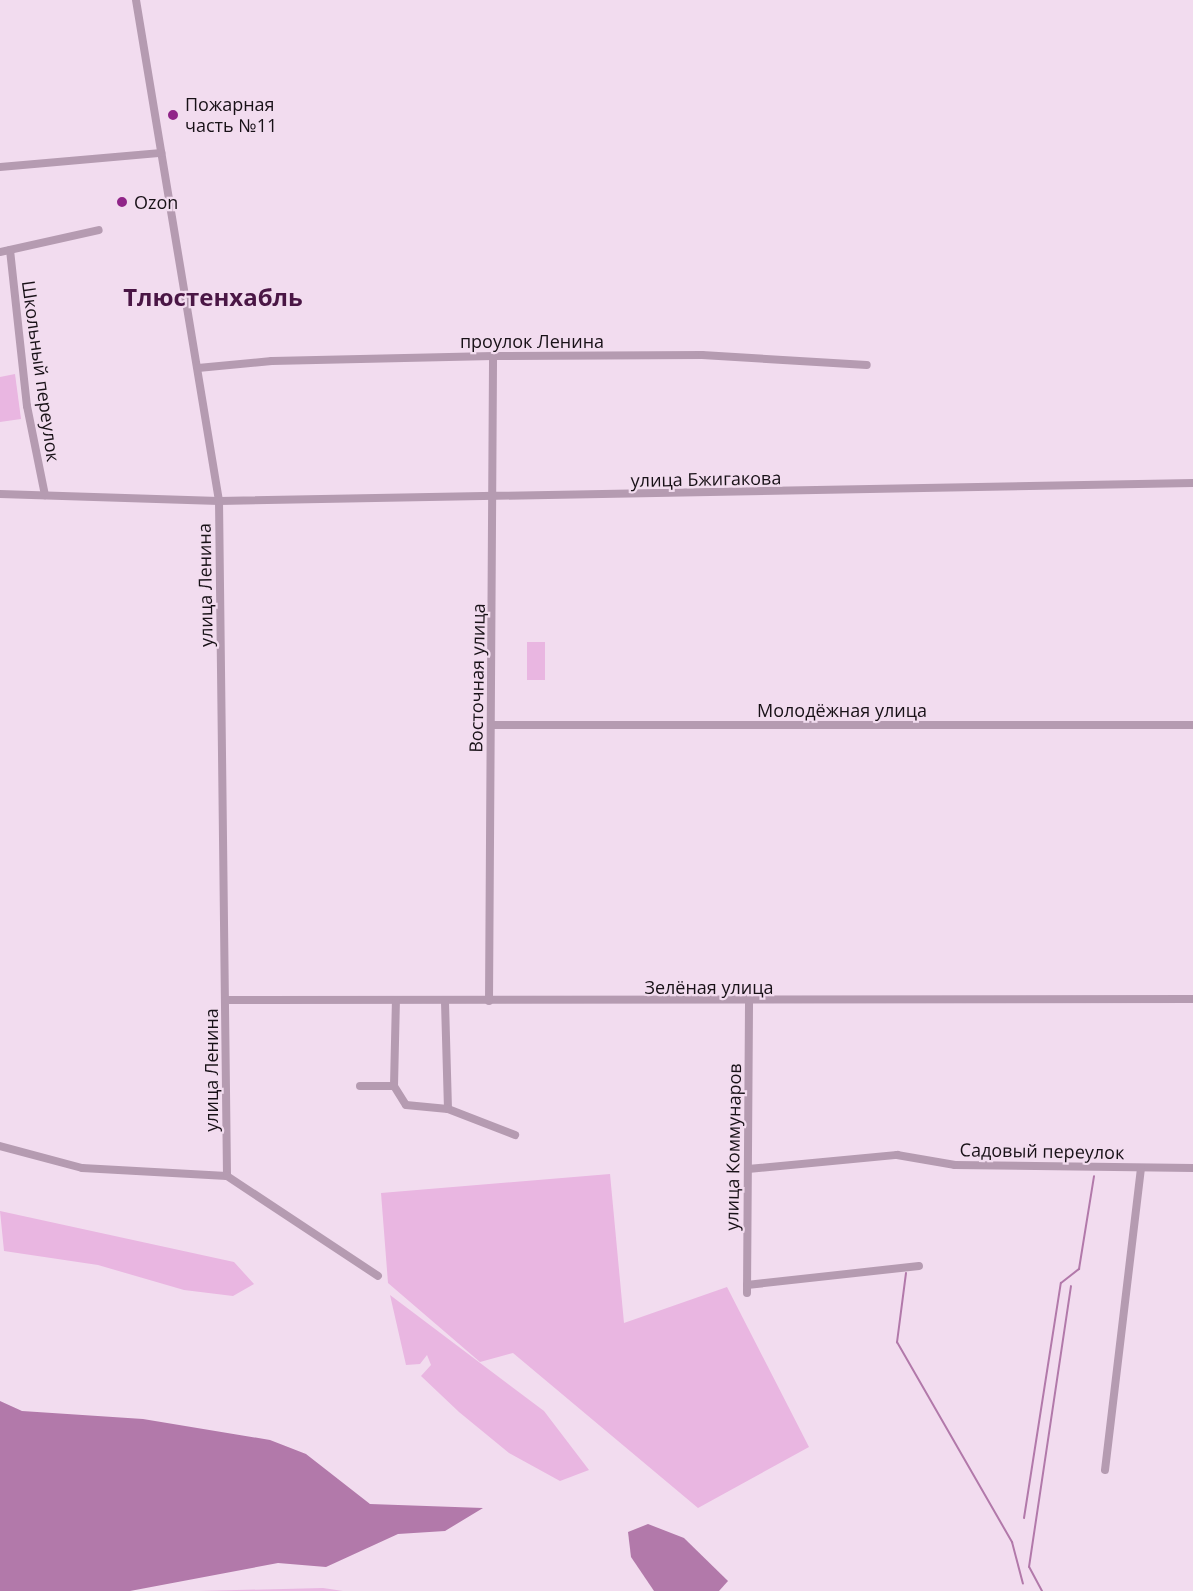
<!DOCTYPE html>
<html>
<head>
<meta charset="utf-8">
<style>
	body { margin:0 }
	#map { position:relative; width:1193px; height:1591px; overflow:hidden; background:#f2dcef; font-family:"Open Sans",sans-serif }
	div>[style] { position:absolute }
	.green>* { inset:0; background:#e9b6e1; transform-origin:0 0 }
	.water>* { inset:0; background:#b279aa }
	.stream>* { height:2px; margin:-1px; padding:0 1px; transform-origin:1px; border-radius:1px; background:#b279aa }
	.street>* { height:8px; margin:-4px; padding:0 4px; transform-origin:4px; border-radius:4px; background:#b59bb1 }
	.dots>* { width:16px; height:16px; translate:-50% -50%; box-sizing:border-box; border:3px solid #f2dcef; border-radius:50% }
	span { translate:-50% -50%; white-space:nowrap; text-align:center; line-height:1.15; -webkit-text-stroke:4.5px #f2dcef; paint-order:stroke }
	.poi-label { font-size:18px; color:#181117 }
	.left { translate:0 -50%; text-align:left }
	.street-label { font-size:18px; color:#181117 }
	.district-label { font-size:24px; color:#4a1645; font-weight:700 }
</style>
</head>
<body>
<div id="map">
	<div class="green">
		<div style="clip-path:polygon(15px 374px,21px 419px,0 422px,0 377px)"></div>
		<div style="left:527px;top:642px;width:18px;height:38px"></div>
		<div style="clip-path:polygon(610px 1174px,624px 1323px,727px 1287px,809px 1447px,698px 1508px,513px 1353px,480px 1362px,388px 1283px,381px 1193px)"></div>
		<div style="clip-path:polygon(0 1211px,234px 1262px,254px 1284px,233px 1296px,184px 1290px,98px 1265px,4px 1251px)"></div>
		<div style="clip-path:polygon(390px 1295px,544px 1411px,589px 1470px,560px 1481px,509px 1453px,459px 1412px,421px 1376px,431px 1365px,427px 1355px,420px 1364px,406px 1365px)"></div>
		<div style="clip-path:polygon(323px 1588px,343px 1591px,198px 1591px)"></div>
	</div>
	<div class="water">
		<div style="clip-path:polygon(0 1401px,22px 1411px,143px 1419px,270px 1440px,306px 1454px,370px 1504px,483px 1508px,445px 1531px,398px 1534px,326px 1567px,278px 1563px,130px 1591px,0 1591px)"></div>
		<div style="clip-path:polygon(648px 1524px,684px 1538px,728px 1581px,719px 1591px,654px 1591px,631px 1557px,628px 1532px)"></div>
	</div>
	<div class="stream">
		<div style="left:906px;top:1273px;width:70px;rotate:97.4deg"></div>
		<div style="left:897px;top:1342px;width:231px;rotate:60.1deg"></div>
		<div style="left:1012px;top:1542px;width:43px;rotate:75.3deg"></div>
		<div style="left:1024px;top:1518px;width:238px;rotate:-81.1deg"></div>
		<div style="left:1061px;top:1283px;width:23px;rotate:-38deg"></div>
		<div style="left:1079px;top:1269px;width:94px;rotate:-80.8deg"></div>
		<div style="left:1042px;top:1591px;width:27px;rotate:-118deg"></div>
		<div style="left:1029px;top:1567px;width:284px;rotate:-81.5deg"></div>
	</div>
	<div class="street">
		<div style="left:136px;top:0;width:508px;rotate:80.59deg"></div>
		<div style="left:219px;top:501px;width:675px;rotate:89.32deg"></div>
		<div style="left:0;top:167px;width:162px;rotate:-5deg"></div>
		<div style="left:10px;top:250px;width:157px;rotate:83.8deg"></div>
		<div style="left:27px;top:406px;width:91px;rotate:78.6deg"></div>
		<div style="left:0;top:252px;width:101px;rotate:-12.5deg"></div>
		<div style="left:198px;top:368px;width:74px;rotate:-5.4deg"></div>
		<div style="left:272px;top:361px;width:221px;rotate:-1.3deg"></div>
		<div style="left:493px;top:356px;width:209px;rotate:-0.3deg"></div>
		<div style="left:702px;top:355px;width:165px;rotate:3.5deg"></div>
		<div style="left:0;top:494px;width:219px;rotate:1.8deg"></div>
		<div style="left:219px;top:501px;width:974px;rotate:-1.06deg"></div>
		<div style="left:491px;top:725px;width:702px"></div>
		<div style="left:226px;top:1000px;width:967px;rotate:-0.06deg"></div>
		<div style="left:489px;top:1001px;width:645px;rotate:-89.64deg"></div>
		<div style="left:445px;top:1002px;width:107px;rotate:88.4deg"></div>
		<div style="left:448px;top:1109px;width:72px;rotate:21.2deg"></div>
		<div style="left:360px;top:1086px;width:34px"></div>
		<div style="left:394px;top:1086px;width:85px;rotate:-88.7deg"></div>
		<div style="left:394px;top:1086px;width:22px;rotate:58deg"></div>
		<div style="left:406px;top:1105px;width:42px;rotate:5.4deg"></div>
		<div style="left:0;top:1146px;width:85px;rotate:15deg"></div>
		<div style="left:82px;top:1168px;width:145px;rotate:3.2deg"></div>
		<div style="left:227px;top:1176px;width:181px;rotate:33.5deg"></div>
		<div style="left:748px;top:1169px;width:150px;rotate:-5.4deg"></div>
		<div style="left:897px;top:1155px;width:59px;rotate:9.8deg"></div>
		<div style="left:955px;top:1165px;width:238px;rotate:0.7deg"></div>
		<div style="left:747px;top:1285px;width:173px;rotate:-6.3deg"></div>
		<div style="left:747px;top:1293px;width:291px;rotate:-89.6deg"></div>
		<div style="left:1105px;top:1470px;width:304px;rotate:-83.2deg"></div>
	</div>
	<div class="dots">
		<div style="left:173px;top:115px;background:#902588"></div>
		<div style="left:122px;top:202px;background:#902588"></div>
	</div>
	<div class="poi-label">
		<span class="left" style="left:185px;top:115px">Пожарная<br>часть №11</span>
		<span class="left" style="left:134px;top:202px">Ozon</span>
	</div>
	<div class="street-label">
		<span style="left:532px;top:341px">проулок Ленина</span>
		<span style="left:41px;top:371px;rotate:82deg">Школьный переулок</span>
		<span style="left:706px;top:479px;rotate:-1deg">улица Бжигакова</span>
		<span style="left:205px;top:585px;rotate:-91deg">улица Ленина</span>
		<span style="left:477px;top:678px;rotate:-89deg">Восточная улица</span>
		<span style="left:842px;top:710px">Молодёжная улица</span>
		<span style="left:709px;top:987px">Зелёная улица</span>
		<span style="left:211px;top:1070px;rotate:-90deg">улица Ленина</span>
		<span style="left:733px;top:1147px;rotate:-89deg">улица Коммунаров</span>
		<span style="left:1042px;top:1151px;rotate:1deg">Садовый переулок</span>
	</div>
	<div class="district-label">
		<span style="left:213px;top:297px">Тлюстенхабль</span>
	</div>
</div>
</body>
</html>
